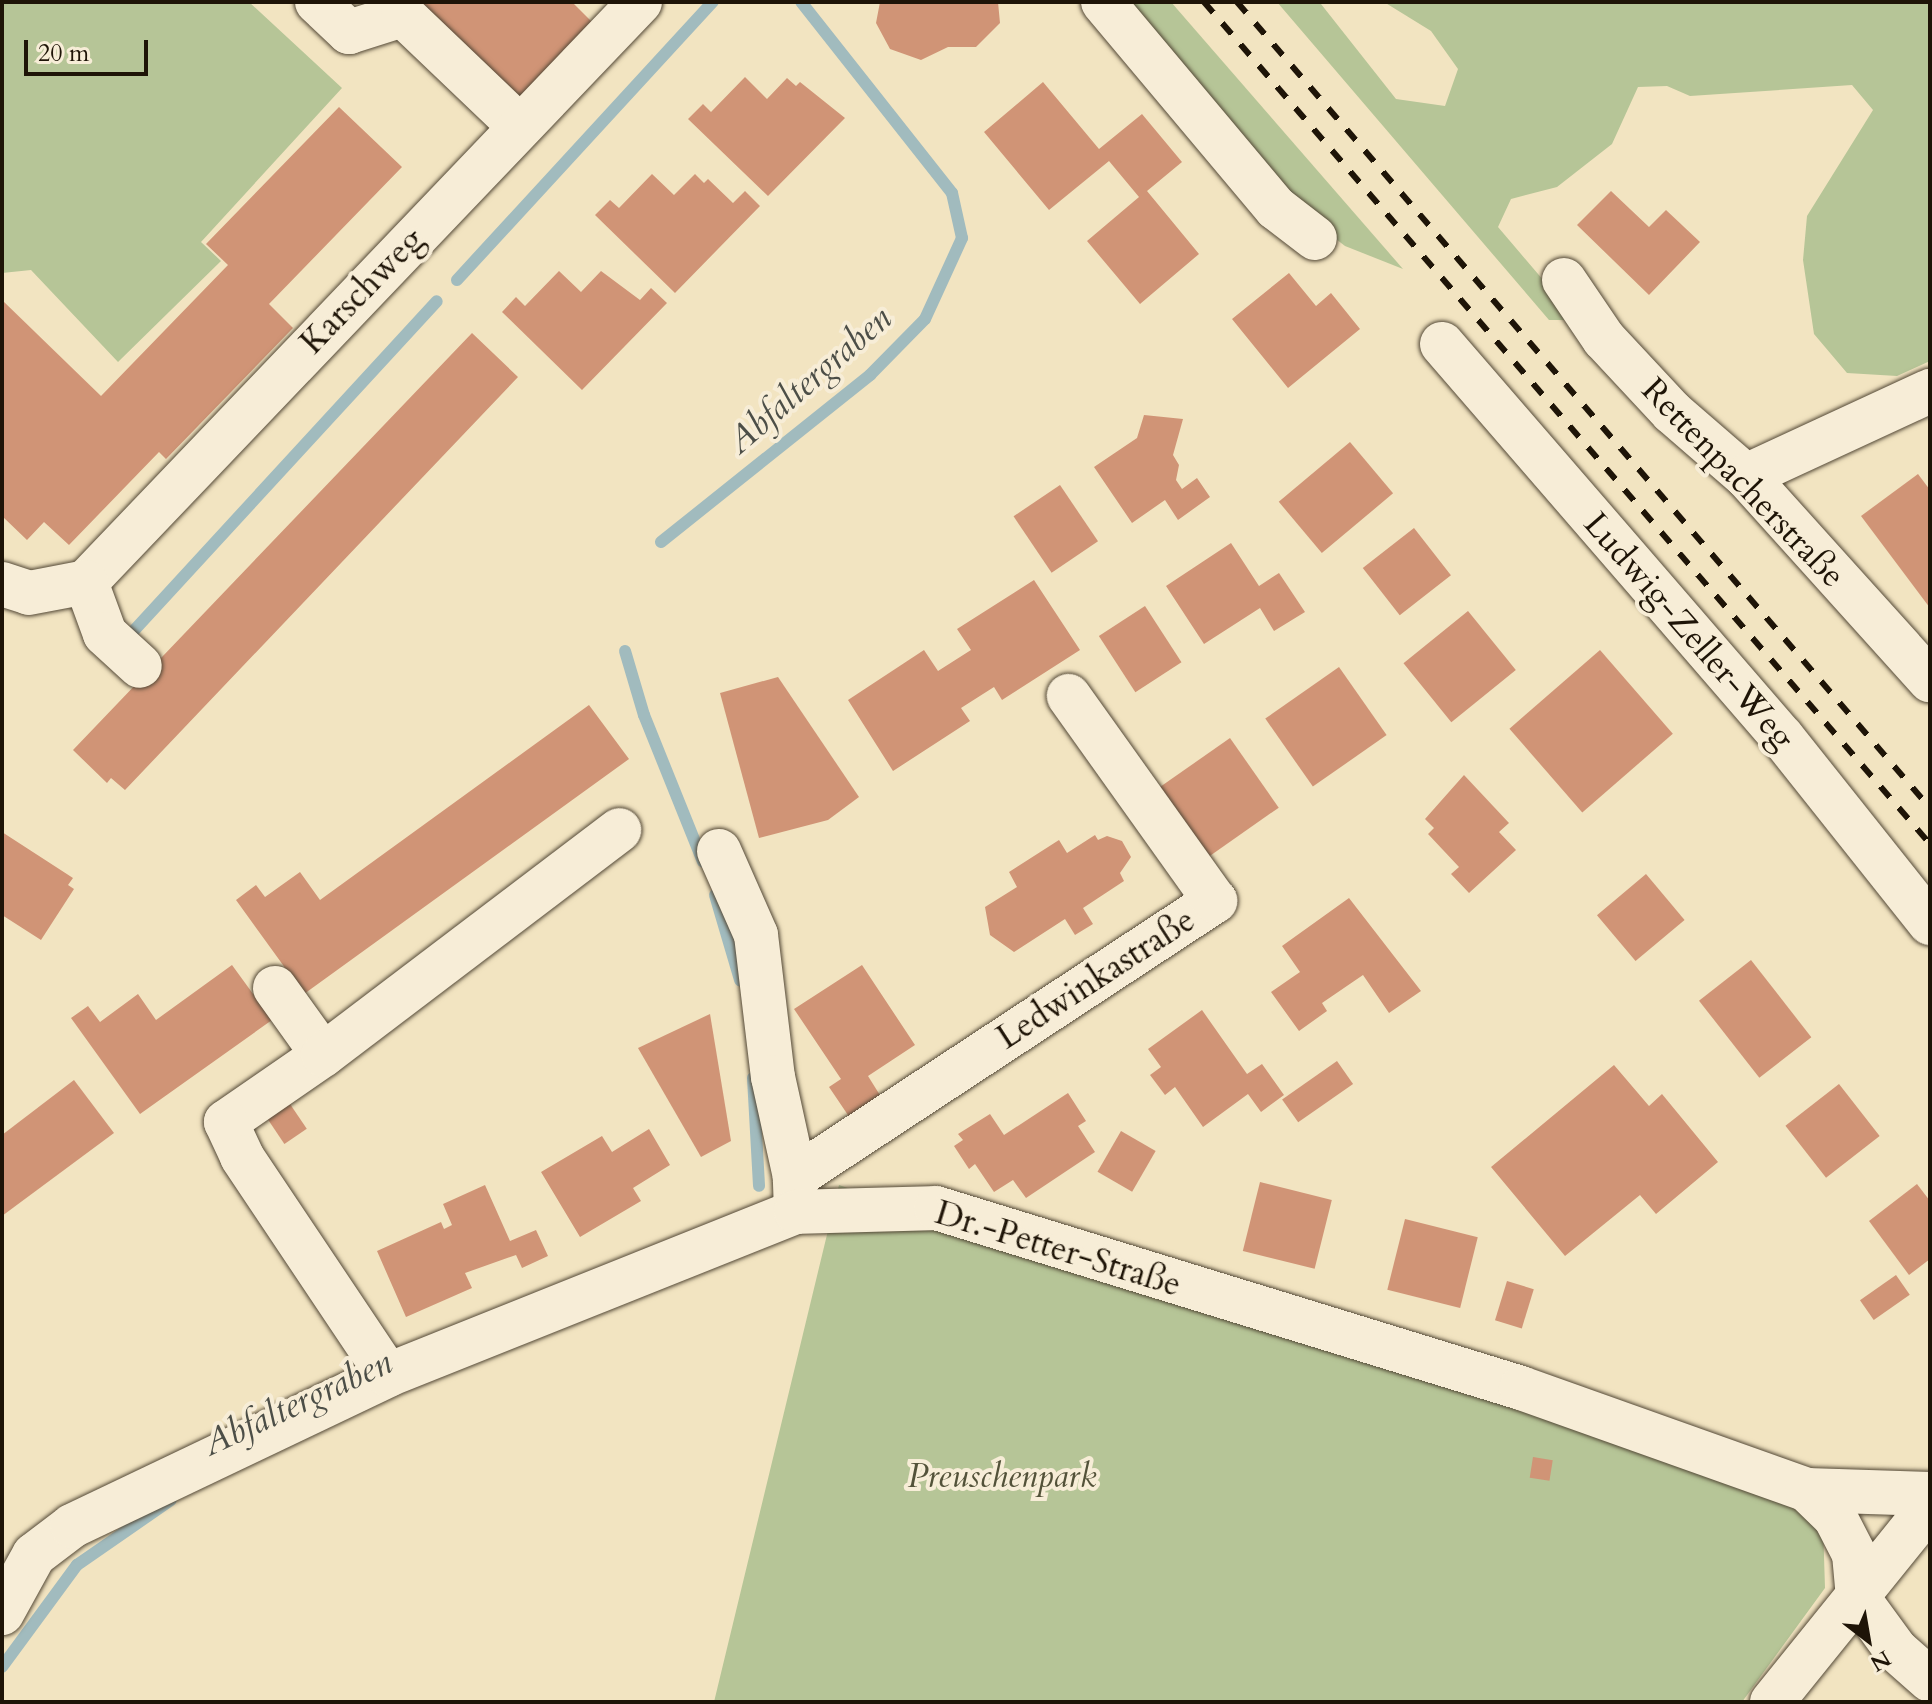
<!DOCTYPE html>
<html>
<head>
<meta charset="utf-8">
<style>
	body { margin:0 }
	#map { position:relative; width:1932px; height:1704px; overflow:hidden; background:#f2e4c1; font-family:Cardo,serif }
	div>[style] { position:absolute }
	.green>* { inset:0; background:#b6c597 }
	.stream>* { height:12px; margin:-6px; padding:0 6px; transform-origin:6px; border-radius:6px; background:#a1bbbe }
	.building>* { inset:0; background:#d09476; transform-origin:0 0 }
	.roads { filter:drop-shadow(0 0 2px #534836) drop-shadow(0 0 2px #534836) }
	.minor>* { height:44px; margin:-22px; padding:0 22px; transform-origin:22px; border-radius:22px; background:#f7edd7 }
	.rail>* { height:6px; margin-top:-3px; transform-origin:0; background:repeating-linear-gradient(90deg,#1e1407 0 14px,transparent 0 28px) }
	span { translate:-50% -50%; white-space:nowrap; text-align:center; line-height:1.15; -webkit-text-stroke:8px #f7edd7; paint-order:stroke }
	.street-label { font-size:34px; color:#1e1407 }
	.park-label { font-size:34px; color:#535239; font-style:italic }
	.water-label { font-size:36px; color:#4c4e47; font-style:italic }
	.frame { position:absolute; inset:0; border:4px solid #1e1407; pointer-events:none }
	.north { position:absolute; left:1828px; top:1600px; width:80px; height:80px; -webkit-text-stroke:6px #f7edd7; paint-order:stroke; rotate:149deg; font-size:22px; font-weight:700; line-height:32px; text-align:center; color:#1e1407 }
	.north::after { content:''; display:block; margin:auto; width:28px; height:36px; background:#1e1407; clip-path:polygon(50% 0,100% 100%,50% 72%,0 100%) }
	.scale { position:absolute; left:24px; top:40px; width:124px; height:36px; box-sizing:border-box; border:4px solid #1e1407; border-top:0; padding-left:10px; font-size:24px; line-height:28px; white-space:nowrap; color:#1e1407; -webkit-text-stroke:6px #f7edd7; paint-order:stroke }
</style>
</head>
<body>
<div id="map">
	<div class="green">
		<div style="clip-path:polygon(2px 2px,249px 2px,342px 88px,201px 242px,221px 261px,118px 362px,31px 270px,2px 273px)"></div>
		<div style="clip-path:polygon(1124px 2px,1171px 2px,1403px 269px,1345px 246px,1295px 207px)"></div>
		<div style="clip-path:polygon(1277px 2px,1325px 2px,1321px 4px,1396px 99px,1445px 106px,1458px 69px,1431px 31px,1384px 2px,1930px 2px,1930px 361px,1897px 376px,1847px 373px,1814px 334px,1803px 260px,1807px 216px,1873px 110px,1852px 85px,1690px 96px,1667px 86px,1638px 87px,1612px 144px,1557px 187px,1511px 199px,1498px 227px,1561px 301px,1567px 320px,1549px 320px)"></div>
		<div style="clip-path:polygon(839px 1185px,1392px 1370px,1783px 1486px,1823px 1524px,1825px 1588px,1742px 1702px,714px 1702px)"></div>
	</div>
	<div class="stream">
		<div style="left:457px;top:280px;width:378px;rotate:-47.4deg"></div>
		<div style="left:661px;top:542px;width:268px;rotate:-38.6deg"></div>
		<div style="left:870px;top:375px;width:78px;rotate:-45.5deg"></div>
		<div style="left:925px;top:319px;width:89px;rotate:-65.4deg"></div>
		<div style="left:962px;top:238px;width:46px;rotate:-102.5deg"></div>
		<div style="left:952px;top:193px;width:243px;rotate:-128.3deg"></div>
		<div style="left:128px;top:637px;width:456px;rotate:-47.4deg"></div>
		<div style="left:625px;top:651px;width:67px;rotate:73.5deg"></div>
		<div style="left:644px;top:715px;width:158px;rotate:68.1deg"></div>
		<div style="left:715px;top:895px;width:89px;rotate:73.6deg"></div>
		<div style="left:753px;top:1078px;width:108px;rotate:86.8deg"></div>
		<div style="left:2px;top:1667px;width:127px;rotate:-53.7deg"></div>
		<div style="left:77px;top:1565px;width:114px;rotate:-34.7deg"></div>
	</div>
	<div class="building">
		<div style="clip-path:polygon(413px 2px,572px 2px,598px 28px,522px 107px)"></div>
		<div style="clip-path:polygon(880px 2px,998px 2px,1000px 23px,976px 47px,948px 47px,921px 60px,890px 49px,876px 23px)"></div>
		<div style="clip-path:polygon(745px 77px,767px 99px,787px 78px,796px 86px,800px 82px,845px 118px,768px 196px,688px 119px,703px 104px,711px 112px)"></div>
		<div style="clip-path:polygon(1043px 82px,1099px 149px,1142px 114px,1182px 162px,1147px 191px,1199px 254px,1140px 304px,1087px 241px,1139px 197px,1109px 161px,1049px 210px,984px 132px)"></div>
		<div style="clip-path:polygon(339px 107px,402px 167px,269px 304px,293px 328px,166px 459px,159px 452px,69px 545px,44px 522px,27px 540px,2px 516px,2px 300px,101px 396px,228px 265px,206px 244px)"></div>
		<div style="clip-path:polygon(652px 174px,674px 195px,695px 174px,704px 183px,708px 179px,733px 203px,745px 191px,760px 206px,675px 293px,595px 215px,610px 200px,619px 208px)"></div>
		<div style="clip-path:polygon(1611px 191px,1649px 227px,1666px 210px,1700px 242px,1649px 295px,1577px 225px)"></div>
		<div style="clip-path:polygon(559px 271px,581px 292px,601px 271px,640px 300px,651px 288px,667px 303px,582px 390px,502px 312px,516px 297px,525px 306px)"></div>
		<div style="clip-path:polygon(1289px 273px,1316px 306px,1331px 293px,1360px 329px,1288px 388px,1232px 319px)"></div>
		<div style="clip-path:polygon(472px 333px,518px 377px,125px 790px,111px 778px,107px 783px,73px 750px)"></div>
		<div style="clip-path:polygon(1144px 415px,1183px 419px,1173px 455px,1179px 465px,1176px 480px,1182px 489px,1197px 478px,1210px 497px,1178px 520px,1165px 500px,1132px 523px,1094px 467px,1137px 438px)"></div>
		<div style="left:1350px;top:442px;width:67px;height:93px;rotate:50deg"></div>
		<div style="clip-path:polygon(1918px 474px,1930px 490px,1930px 608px,1861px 516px)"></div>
		<div style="left:1060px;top:485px;width:68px;height:56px;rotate:56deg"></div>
		<div style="left:1414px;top:528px;width:60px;height:65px;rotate:52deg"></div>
		<div style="clip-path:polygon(1231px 543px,1259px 586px,1279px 573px,1305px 612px,1274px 631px,1260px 608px,1204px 644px,1166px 586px)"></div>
		<div style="clip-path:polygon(1034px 580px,1080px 650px,1002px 700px,994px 687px,961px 708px,970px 721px,893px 771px,848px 700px,924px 650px,938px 671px,971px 650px,957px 629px)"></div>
		<div style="left:1145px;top:606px;width:67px;height:55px;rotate:57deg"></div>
		<div style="left:1468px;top:611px;width:76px;height:83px;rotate:51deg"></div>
		<div style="left:1600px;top:650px;width:111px;height:120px;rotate:49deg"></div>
		<div style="left:1339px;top:667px;width:83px;height:90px;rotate:55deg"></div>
		<div style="clip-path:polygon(778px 677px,859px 797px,828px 820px,759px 838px,720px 693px)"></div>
		<div style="clip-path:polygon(589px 705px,629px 759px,304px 994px,236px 900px,256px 885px,265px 897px,300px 872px,320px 900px)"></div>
		<div style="left:1230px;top:738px;width:85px;height:89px;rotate:55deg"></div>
		<div style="clip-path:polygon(1464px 775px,1509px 823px,1499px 832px,1516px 850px,1469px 893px,1451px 874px,1459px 867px,1428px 834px,1434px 828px,1425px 819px)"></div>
		<div style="clip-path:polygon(2px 832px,73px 878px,68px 885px,74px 889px,41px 940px,2px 915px)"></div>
		<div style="clip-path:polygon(1095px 835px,1098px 840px,1107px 836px,1122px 841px,1131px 857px,1120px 873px,1124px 881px,1083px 908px,1093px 924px,1075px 935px,1065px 919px,1014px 952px,990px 935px,985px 907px,1017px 887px,1009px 872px,1059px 840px,1067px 853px)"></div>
		<div style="left:1646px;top:874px;width:60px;height:64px;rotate:50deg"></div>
		<div style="clip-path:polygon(1349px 898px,1421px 991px,1389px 1013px,1363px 975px,1322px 1003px,1327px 1011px,1299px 1031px,1271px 992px,1300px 972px,1282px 946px)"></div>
		<div style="left:1751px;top:960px;width:98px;height:66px;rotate:52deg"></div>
		<div style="clip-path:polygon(232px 965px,272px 1020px,140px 1114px,71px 1018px,88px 1006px,100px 1022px,138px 994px,156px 1020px)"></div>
		<div style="clip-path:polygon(862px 965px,915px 1045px,868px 1076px,883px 1100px,852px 1121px,829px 1087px,841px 1079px,794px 1009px)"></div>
		<div style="clip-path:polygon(1202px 1010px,1247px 1074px,1262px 1064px,1284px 1095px,1261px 1112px,1248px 1094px,1203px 1127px,1175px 1087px,1165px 1095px,1150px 1075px,1161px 1067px,1148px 1049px)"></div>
		<div style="clip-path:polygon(710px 1014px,731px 1141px,701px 1157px,638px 1048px)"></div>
		<div style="left:1337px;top:1061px;width:28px;height:67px;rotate:55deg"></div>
		<div style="clip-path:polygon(1614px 1065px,1649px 1106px,1662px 1094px,1718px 1162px,1656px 1214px,1640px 1195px,1565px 1256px,1491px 1167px)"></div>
		<div style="clip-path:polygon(74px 1080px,114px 1133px,2px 1216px,2px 1135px)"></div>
		<div style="left:1839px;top:1084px;width:66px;height:68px;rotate:52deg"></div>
		<div style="clip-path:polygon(1068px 1093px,1086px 1121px,1078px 1126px,1095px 1152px,1026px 1198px,1013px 1180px,994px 1192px,975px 1164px,969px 1169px,954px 1146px,963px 1140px,958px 1134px,990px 1114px,1004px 1135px)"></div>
		<div style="left:290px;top:1104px;width:30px;height:27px;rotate:56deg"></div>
		<div style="clip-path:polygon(649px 1129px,670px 1165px,633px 1188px,641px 1201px,580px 1237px,541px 1172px,602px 1136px,612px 1152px)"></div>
		<div style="left:1121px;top:1131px;width:40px;height:47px;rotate:30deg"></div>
		<div style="left:1260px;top:1182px;width:74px;height:71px;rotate:14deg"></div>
		<div style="clip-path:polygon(1917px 1184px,1930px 1201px,1930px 1259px,1909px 1275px,1869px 1221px)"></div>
		<div style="clip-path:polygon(485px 1185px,510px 1241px,536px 1230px,548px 1256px,522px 1268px,516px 1255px,465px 1273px,472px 1288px,406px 1317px,377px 1251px,441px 1222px,444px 1229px,452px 1225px,443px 1204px)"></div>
		<div style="left:1405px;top:1219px;width:75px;height:73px;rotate:14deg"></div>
		<div style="left:1896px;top:1275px;width:24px;height:44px;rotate:55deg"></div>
		<div style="left:1507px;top:1281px;width:28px;height:41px;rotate:17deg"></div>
		<div style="left:1533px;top:1457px;width:20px;height:21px;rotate:9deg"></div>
	</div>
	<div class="roads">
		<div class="minor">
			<div style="left:317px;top:2px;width:44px;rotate:43.2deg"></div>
			<div style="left:349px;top:32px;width:57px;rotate:-17.5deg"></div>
			<div style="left:403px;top:15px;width:162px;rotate:43.7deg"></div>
			<div style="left:1103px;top:2px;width:269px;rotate:50deg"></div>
			<div style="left:1276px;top:208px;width:49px;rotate:37.6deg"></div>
			<div style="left:1564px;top:280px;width:71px;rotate:55.9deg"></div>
			<div style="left:1604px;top:339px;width:100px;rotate:47deg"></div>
			<div style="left:1672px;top:412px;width:98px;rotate:40.9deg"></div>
			<div style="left:1746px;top:476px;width:275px;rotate:48deg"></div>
			<div style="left:1442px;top:344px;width:520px;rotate:49.14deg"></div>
			<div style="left:1782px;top:737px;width:238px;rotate:51.5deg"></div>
			<div style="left:1746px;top:476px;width:203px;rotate:-24.8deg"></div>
			<div style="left:86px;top:582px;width:802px;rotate:-46.31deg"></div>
			<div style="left:86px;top:582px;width:55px;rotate:69.9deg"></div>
			<div style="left:105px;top:634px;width:47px;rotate:42.4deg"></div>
			<div style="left:2px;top:584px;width:28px;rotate:18deg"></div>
			<div style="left:29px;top:593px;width:58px;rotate:-10.9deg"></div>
			<div style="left:719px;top:851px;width:92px;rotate:66.2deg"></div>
			<div style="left:756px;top:935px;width:143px;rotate:83.2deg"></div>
			<div style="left:773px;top:1077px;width:102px;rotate:77.6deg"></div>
			<div style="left:275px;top:988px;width:82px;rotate:54.4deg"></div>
			<div style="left:323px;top:1055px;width:118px;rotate:145.4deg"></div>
			<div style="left:226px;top:1122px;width:38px;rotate:65deg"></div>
			<div style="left:242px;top:1157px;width:262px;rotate:56.2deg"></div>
			<div style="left:323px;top:1055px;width:372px;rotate:-37.2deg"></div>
			<div style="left:796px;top:1212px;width:35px;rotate:-92deg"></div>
			<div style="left:795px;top:1177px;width:503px;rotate:-33.31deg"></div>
			<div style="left:1215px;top:901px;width:252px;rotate:-125.5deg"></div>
			<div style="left:1807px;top:1490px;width:39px;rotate:44deg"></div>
			<div style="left:1835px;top:1517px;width:42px;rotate:62.8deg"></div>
			<div style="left:1854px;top:1554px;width:44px;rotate:84.8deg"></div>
			<div style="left:1858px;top:1598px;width:64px;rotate:53.8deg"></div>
			<div style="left:1896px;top:1650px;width:45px;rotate:41.4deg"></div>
			<div style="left:2px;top:1613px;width:66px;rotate:-61.1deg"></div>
			<div style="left:34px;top:1555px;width:48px;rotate:-37.3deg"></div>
			<div style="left:72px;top:1526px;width:350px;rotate:-25.5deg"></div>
			<div style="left:388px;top:1375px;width:439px;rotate:-21.8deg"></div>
			<div style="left:796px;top:1212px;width:140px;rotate:-1.6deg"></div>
			<div style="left:936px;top:1208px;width:612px;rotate:17.1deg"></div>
			<div style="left:1521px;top:1388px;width:304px;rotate:19.6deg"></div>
			<div style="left:1807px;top:1490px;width:123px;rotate:1.9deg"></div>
			<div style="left:1772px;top:1702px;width:252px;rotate:-51.1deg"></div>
		</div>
	</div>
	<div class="rail">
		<div style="left:1204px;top:2px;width:1112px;rotate:49.23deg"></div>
		<div style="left:1237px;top:2px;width:1063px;rotate:49.31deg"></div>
	</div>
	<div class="street-label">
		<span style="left:362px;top:291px;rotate:-46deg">Karschweg</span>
		<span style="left:1743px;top:483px;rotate:46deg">Rettenpacherstraße</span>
		<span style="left:1689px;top:631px;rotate:49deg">Ludwig-Zeller-Weg</span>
		<span style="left:1096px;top:979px;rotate:-33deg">Ledwinkastraße</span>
		<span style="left:1058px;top:1249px;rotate:17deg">Dr.-Petter-Straße</span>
	</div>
	<div class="park-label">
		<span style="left:1002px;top:1477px">Preuschenpark</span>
	</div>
	<div class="water-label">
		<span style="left:809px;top:380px;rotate:-41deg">Abfaltergraben</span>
		<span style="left:297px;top:1403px;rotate:-25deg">Abfaltergraben</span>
	</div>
	<div class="frame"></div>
	<div class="north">N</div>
	<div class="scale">20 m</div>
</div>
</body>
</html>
